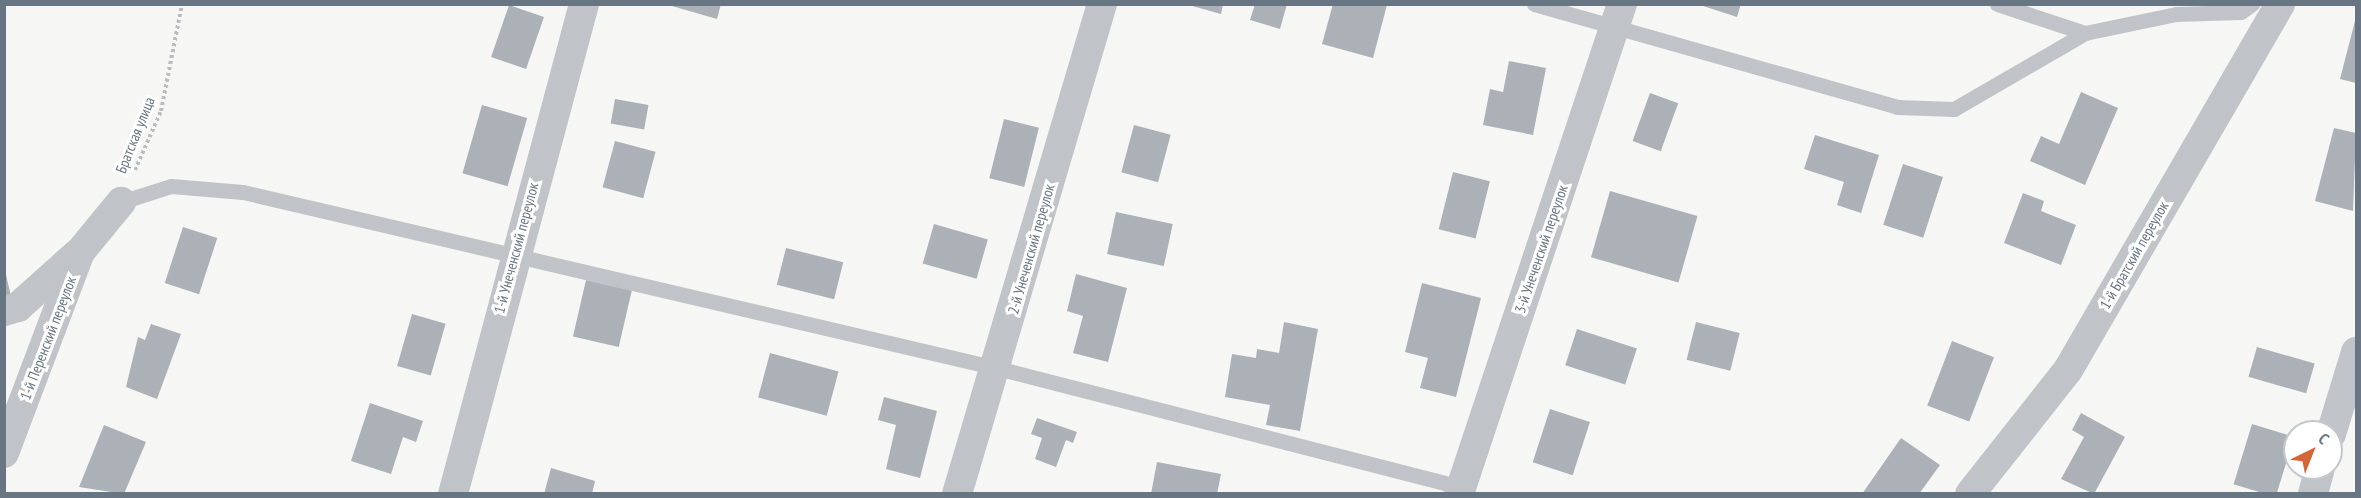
<!DOCTYPE html>
<html>
<head>
<meta charset="utf-8">
<style>
	body { margin:0 }
	#map { position:relative; width:2361px; height:498px; overflow:hidden; background:#f6f7f4; font-family:"PT Sans Narrow",sans-serif }
	div>[style] { position:absolute }
	.building>* { inset:0; background:#abb1b7; transform-origin:0 0 }
	.path>* { height:4px; margin-top:-2px; transform-origin:0; background:repeating-linear-gradient(90deg,#babcbf 0 3px,transparent 0 6px) }
	.lane>* { height:15px; margin:-7.5px; padding:0 7.5px; transform-origin:7.5px; border-radius:7.5px; background:#c0c3c7 }
	.street>* { height:30px; margin:-15px; padding:0 15px; transform-origin:15px; border-radius:15px; background:#c0c3c7 }
	span { translate:-50% -50%; white-space:nowrap; text-align:center; line-height:1.15; -webkit-text-stroke:6px #fff; paint-order:stroke }
	.street-label { font-size:15px; color:#687582 }
	.frame { position:absolute; inset:0; border:6px solid #687582; pointer-events:none }
	.north { position:absolute; left:2283px; top:420px; width:60px; height:60px; box-sizing:border-box; background:#fff; border:2px solid #c3c8cd; border-radius:50%; rotate:43deg; font-size:16px; font-weight:700; line-height:24px; text-align:center; color:#687582 }
	.north::after { content:''; display:block; margin:auto; width:21px; height:27px; background:#d46536; clip-path:polygon(50% 0,100% 100%,50% 72%,0 100%) }
</style>
</head>
<body>
<div id="map">
	<div class="building">
		<div style="clip-path:polygon(665px 4px,721px 4px,717px 19px)"></div>
		<div style="clip-path:polygon(1185px 4px,1223px 4px,1221px 14px)"></div>
		<div style="clip-path:polygon(1255px 4px,1287px 4px,1280px 29px,1250px 20px)"></div>
		<div style="clip-path:polygon(1333px 4px,1387px 5px,1373px 58px,1322px 44px)"></div>
		<div style="clip-path:polygon(1697px 4px,1741px 4px,1737px 17px)"></div>
		<div style="left:509px;top:5px;width:37px;height:55px;rotate:19deg"></div>
		<div style="clip-path:polygon(2356px 17px,2356px 83px,2340px 79px)"></div>
		<div style="clip-path:polygon(1509px 61px,1546px 68px,1533px 135px,1483px 125px,1490px 89px,1503px 92px)"></div>
		<div style="clip-path:polygon(2081px 92px,2118px 108px,2085px 185px,2030px 161px,2041px 136px,2059px 144px)"></div>
		<div style="left:1650px;top:93px;width:30px;height:51px;rotate:20deg"></div>
		<div style="left:615px;top:99px;width:34px;height:25px;rotate:10deg"></div>
		<div style="left:482px;top:105px;width:47px;height:71px;rotate:16deg"></div>
		<div style="left:1004px;top:119px;width:36px;height:61px;rotate:14deg"></div>
		<div style="left:1134px;top:125px;width:38px;height:49px;rotate:15deg"></div>
		<div style="clip-path:polygon(2334px 128px,2356px 133px,2353px 211px,2315px 201px)"></div>
		<div style="clip-path:polygon(1815px 135px,1879px 155px,1861px 213px,1837px 205px,1844px 182px,1804px 169px)"></div>
		<div style="left:615px;top:141px;width:42px;height:48px;rotate:15deg"></div>
		<div style="left:1903px;top:164px;width:42px;height:64px;rotate:18deg"></div>
		<div style="left:1453px;top:172px;width:38px;height:59px;rotate:14deg"></div>
		<div style="left:1610px;top:191px;width:91px;height:69px;rotate:16deg"></div>
		<div style="clip-path:polygon(2023px 193px,2044px 201px,2041px 211px,2076px 225px,2061px 265px,2004px 243px)"></div>
		<div style="left:1116px;top:212px;width:58px;height:43px;rotate:12deg"></div>
		<div style="left:934px;top:224px;width:56px;height:41px;rotate:16deg"></div>
		<div style="left:183px;top:227px;width:36px;height:59px;rotate:18deg"></div>
		<div style="left:786px;top:248px;width:59px;height:38px;rotate:14deg"></div>
		<div style="clip-path:polygon(4px 266px,13px 305px,4px 307px)"></div>
		<div style="clip-path:polygon(1076px 274px,1127px 288px,1108px 362px,1073px 353px,1083px 316px,1067px 311px)"></div>
		<div style="left:586px;top:280px;width:47px;height:58px;rotate:13deg"></div>
		<div style="clip-path:polygon(1422px 283px,1481px 298px,1456px 397px,1420px 388px,1428px 358px,1405px 352px)"></div>
		<div style="left:412px;top:314px;width:35px;height:54px;rotate:16deg"></div>
		<div style="clip-path:polygon(1284px 322px,1318px 329px,1300px 431px,1266px 425px,1270px 405px,1225px 397px,1232px 354px,1256px 358px,1257px 349px,1279px 353px)"></div>
		<div style="left:1696px;top:322px;width:45px;height:39px;rotate:14deg"></div>
		<div style="clip-path:polygon(151px 324px,181px 334px,157px 399px,126px 387px,138px 337px,145px 340px)"></div>
		<div style="left:1577px;top:329px;width:63px;height:38px;rotate:18deg"></div>
		<div style="left:1952px;top:341px;width:45px;height:69px;rotate:21deg"></div>
		<div style="left:2257px;top:347px;width:60px;height:31px;rotate:16deg"></div>
		<div style="left:770px;top:353px;width:71px;height:46px;rotate:15deg"></div>
		<div style="clip-path:polygon(884px 397px,937px 411px,920px 478px,886px 469px,896px 425px,878px 420px)"></div>
		<div style="clip-path:polygon(370px 403px,423px 421px,416px 442px,403px 437px,391px 474px,351px 461px)"></div>
		<div style="left:1550px;top:409px;width:42px;height:56px;rotate:18deg"></div>
		<div style="clip-path:polygon(2081px 413px,2125px 437px,2094px 494px,2061px 479px,2084px 437px,2072px 430px)"></div>
		<div style="clip-path:polygon(1037px 418px,1077px 432px,1073px 443px,1066px 440px,1056px 467px,1035px 459px,1042px 438px,1031px 434px)"></div>
		<div style="left:2252px;top:424px;width:44px;height:63px;rotate:17deg"></div>
		<div style="clip-path:polygon(104px 425px,146px 442px,124px 494px,79px 487px)"></div>
		<div style="clip-path:polygon(1901px 438px,1940px 465px,1919px 494px,1862px 494px)"></div>
		<div style="clip-path:polygon(1157px 462px,1221px 474px,1217px 494px,1151px 494px)"></div>
		<div style="clip-path:polygon(551px 468px,595px 481px,592px 494px,544px 494px)"></div>
	</div>
	<div class="path">
		<div style="left:135px;top:170px;width:64px;rotate:-66.2deg"></div>
		<div style="left:161px;top:111px;width:109px;rotate:-78.9deg"></div>
	</div>
	<div class="lane">
		<div style="left:1534px;top:4px;width:377px;rotate:15.8deg"></div>
		<div style="left:1897px;top:107px;width:57px;rotate:2deg"></div>
		<div style="left:1954px;top:109px;width:151px;rotate:-30.1deg"></div>
		<div style="left:2085px;top:33px;width:93px;rotate:-11.8deg"></div>
		<div style="left:2176px;top:14px;width:65px;rotate:-1.8deg"></div>
		<div style="left:2241px;top:12px;width:14px;rotate:-36deg"></div>
		<div style="left:1997px;top:4px;width:93px;rotate:18.2deg"></div>
		<div style="left:121px;top:202px;width:52px;rotate:-17.7deg"></div>
		<div style="left:171px;top:186px;width:72px;rotate:4.8deg"></div>
		<div style="left:243px;top:192px;width:774px;rotate:13.14deg"></div>
		<div style="left:997px;top:368px;width:479px;rotate:14.4deg"></div>
	</div>
	<div class="street">
		<div style="left:4px;top:311px;width:15px;rotate:-16deg"></div>
		<div style="left:18px;top:307px;width:79px;rotate:-41.9deg"></div>
		<div style="left:2331px;top:434px;width:86px;rotate:-73deg"></div>
		<div style="left:4px;top:453px;width:215px;rotate:-69.3deg"></div>
		<div style="left:80px;top:252px;width:65px;rotate:-50.6deg"></div>
		<div style="left:453px;top:494px;width:507px;rotate:-75.03deg"></div>
		<div style="left:957px;top:494px;width:511px;rotate:-73.52deg"></div>
		<div style="left:1459px;top:494px;width:516px;rotate:-71.6deg"></div>
		<div style="left:1970px;top:494px;width:158px;rotate:-51.7deg"></div>
		<div style="left:2068px;top:370px;width:423px;rotate:-59.9deg"></div>
		<div style="left:2313px;top:494px;width:27px;rotate:-75deg"></div>
	</div>
	<div class="street-label">
		<span style="left:135px;top:135px;rotate:-68deg">Братская улица</span>
		<span style="left:516px;top:248px;rotate:-75deg">1-й Унеченский переулок</span>
		<span style="left:1031px;top:249px;rotate:-74deg">2-й Унеченский переулок</span>
		<span style="left:1541px;top:249px;rotate:-71deg">3-й Унеченский переулок</span>
		<span style="left:2134px;top:255px;rotate:-60deg">1-й Братский переулок</span>
		<span style="left:48px;top:338px;rotate:-69deg">1-й Перенский переулок</span>
	</div>
	<div class="frame"></div>
	<div class="north">С</div>
</div>
</body>
</html>
